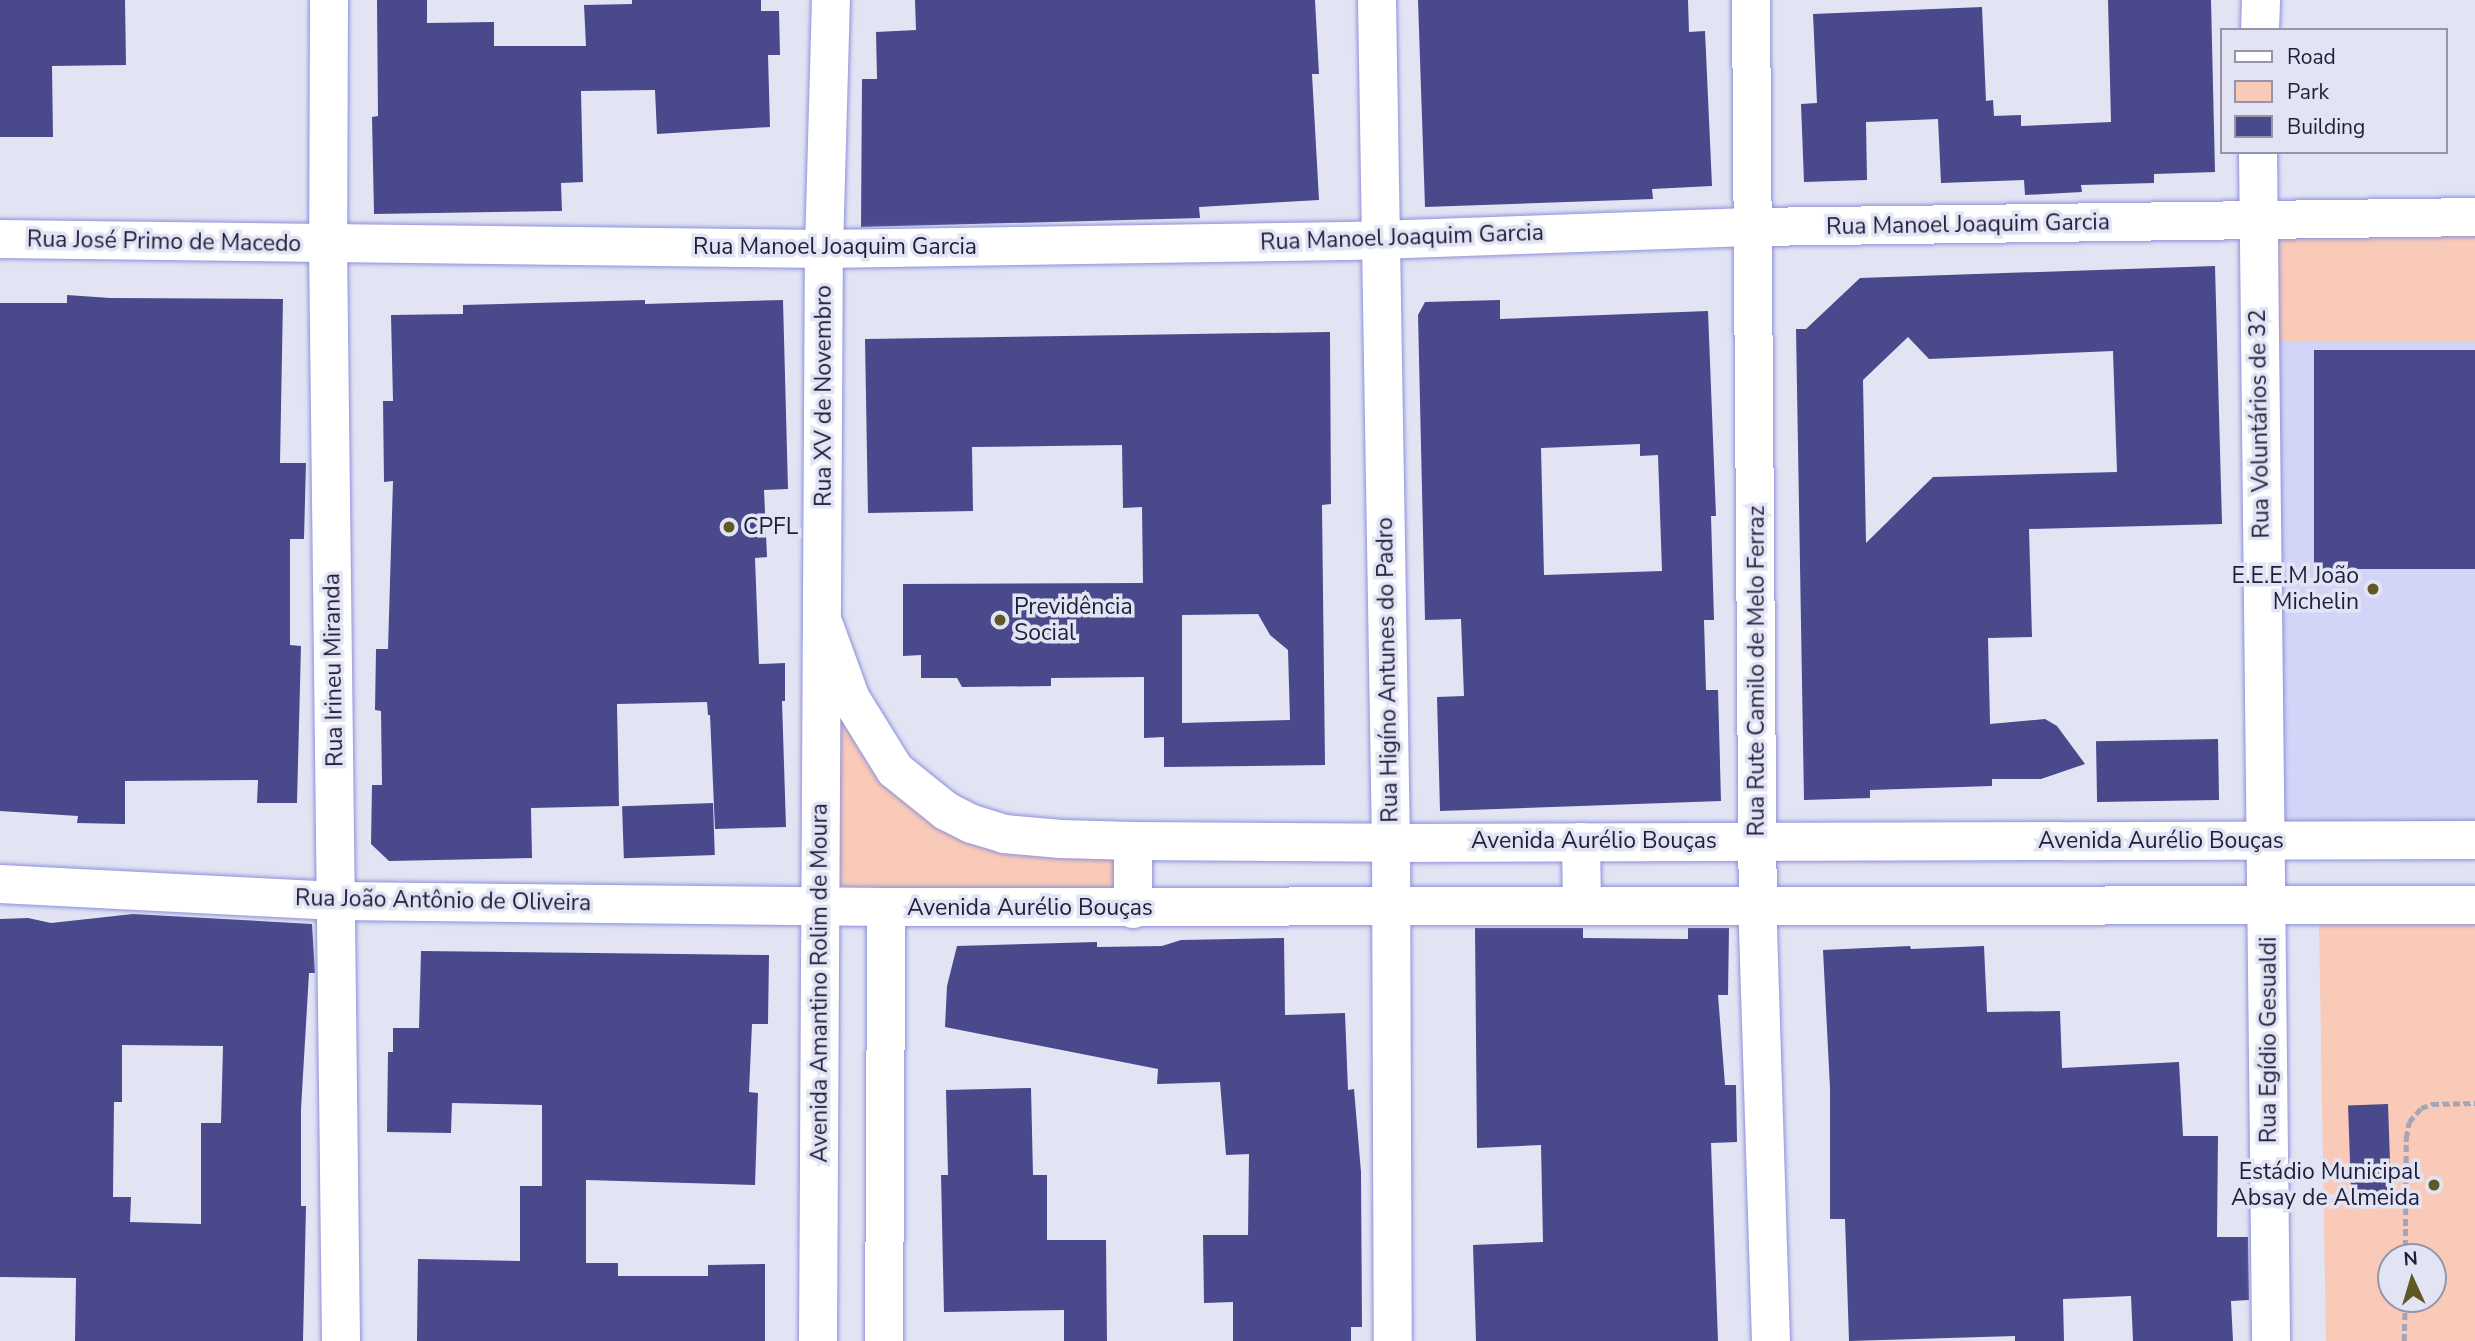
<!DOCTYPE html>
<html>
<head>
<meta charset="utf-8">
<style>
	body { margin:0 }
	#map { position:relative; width:2475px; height:1341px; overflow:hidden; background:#e2e4f4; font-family:"Nunito Sans",sans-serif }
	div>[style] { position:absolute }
	.built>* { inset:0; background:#d2d5f7; transform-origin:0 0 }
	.green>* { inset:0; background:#f9cab8; transform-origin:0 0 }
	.building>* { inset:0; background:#49498b; transform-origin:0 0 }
	.path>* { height:4.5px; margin-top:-2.25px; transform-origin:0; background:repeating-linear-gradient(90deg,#a4a5b9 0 7px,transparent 0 10.5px) }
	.roads { filter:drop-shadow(0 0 2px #8e90d9) drop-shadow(0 0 2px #8e90d9) }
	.minor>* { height:38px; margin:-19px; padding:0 19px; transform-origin:19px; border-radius:19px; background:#fff }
	.dots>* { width:19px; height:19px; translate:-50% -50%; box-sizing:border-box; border:4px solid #e2e4f4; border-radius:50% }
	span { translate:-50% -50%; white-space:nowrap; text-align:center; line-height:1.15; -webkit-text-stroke:7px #e2e4f4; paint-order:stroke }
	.street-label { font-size:23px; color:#1e1f3b }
	.poi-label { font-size:23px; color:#1e1f3b }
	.left { translate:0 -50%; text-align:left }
	.right { translate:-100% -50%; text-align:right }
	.legend { position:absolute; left:2220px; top:28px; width:228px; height:126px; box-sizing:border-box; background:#e2e4f4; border:2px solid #9495aa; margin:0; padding:9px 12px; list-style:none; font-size:21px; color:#1e1f3b }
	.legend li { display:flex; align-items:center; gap:14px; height:35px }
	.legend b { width:35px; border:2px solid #9495aa }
	.north { position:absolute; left:2377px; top:1243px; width:70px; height:70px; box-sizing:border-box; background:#e2e4f4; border:2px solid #9495aa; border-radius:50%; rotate:356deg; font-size:19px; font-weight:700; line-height:28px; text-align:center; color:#1e1f3b }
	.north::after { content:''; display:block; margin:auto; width:24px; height:32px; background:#605925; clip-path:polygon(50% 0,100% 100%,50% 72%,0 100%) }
</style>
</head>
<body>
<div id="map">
	<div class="built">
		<div style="left:2475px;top:225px;width:608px;height:209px;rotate:90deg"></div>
	</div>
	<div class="green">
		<div style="left:2475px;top:225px;width:117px;height:209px;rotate:90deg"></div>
		<div style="clip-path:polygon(829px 662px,903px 790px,1126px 847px,1126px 903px,825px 900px)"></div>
		<div style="clip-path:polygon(evenodd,2475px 918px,2475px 1341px,2326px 1341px,2319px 921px,2475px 918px,2391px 1257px,2433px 1257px,2433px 1299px,2391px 1299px,2391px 1257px)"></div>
	</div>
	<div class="building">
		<div style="clip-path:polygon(0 0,125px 0,126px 65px,52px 66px,53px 137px,0 137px)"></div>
		<div style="clip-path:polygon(377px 0,427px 0,427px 23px,494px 22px,494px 46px,586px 46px,584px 5px,632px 4px,632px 0,761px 0,761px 11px,779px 11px,780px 55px,768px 55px,770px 127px,657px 134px,655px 90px,581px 91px,583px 182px,561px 183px,562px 211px,374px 214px,372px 117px,378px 116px)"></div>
		<div style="clip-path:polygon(915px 0,1315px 0,1319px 74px,1312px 74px,1319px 200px,1199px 207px,1200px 218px,861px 227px,862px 79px,877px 79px,876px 32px,916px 30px)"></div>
		<div style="clip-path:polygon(1418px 0,1688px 0,1689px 32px,1705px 31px,1712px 186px,1652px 189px,1653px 199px,1425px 207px)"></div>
		<div style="clip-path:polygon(2108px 0,2211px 0,2215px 172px,2154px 174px,2154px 183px,2081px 185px,2082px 192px,2025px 195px,2024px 180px,1941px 183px,1938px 119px,1866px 122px,1867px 180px,1804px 182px,1801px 104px,1817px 103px,1813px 14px,1982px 7px,1986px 101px,1993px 100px,1994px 116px,2021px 115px,2021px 126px,2111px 122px)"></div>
		<div style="clip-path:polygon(evenodd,2215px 266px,2222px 524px,2029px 529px,2032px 637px,1988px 638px,1990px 724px,2045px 719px,2057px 726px,2085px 764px,2041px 779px,1992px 779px,1992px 786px,1870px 790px,1870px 798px,1804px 800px,1796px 329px,1806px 329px,1860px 278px,2215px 266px,1908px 337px,1929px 359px,2113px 351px,2117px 472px,1933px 477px,1866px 543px,1863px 380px,1908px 337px)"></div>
		<div style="clip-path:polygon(67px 295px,110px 298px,283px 299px,280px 463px,306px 463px,304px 539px,290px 539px,290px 645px,301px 646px,297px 803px,257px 803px,258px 780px,125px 781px,125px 824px,77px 823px,78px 816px,0 811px,0 303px,67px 303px)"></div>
		<div style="clip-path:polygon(645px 300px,645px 304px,783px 300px,788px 489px,764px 490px,767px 557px,755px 558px,759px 664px,785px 663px,785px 701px,782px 701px,786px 827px,715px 829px,710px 715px,708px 715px,707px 702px,617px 704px,619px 806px,531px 808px,532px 858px,389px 861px,371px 844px,372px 785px,382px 785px,381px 711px,375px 710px,376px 649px,388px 649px,393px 481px,384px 482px,383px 401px,393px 401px,391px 315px,463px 314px,463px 305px)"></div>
		<div style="clip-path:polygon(evenodd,1500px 300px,1500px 319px,1708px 311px,1716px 516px,1711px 516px,1714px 620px,1704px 620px,1706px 690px,1718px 690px,1721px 801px,1440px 811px,1437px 697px,1464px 696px,1461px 619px,1425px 620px,1418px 315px,1425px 302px,1500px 300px,1640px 444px,1640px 456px,1658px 455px,1662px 571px,1544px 575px,1541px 448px,1640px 444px)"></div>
		<div style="clip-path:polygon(evenodd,1330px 332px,1331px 504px,1322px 505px,1325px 765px,1164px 767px,1164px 737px,1144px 738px,1144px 677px,1051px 678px,1051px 686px,962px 687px,957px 678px,921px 678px,921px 655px,903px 656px,903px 584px,1143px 583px,1142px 507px,1123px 508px,1122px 445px,972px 447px,973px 511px,868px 513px,865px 339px,1330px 332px,1258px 614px,1270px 635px,1288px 650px,1290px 720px,1182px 723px,1182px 615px,1258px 614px)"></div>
		<div style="left:2475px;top:350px;width:219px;height:161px;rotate:90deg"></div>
		<div style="left:2218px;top:739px;width:61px;height:122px;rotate:89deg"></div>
		<div style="left:713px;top:803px;width:52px;height:91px;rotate:88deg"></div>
		<div style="clip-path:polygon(evenodd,133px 914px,312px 924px,315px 973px,309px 973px,301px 1109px,301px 1206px,306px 1206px,303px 1341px,75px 1341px,76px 1278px,0 1277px,0 919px,28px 918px,51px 923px,133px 914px,122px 1045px,223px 1046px,221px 1123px,201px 1123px,201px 1224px,130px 1222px,131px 1197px,113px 1197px,114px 1102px,122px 1102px,122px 1045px)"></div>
		<div style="clip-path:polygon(1475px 928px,1583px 928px,1583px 938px,1688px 939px,1688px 928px,1729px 928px,1728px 995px,1718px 995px,1725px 1085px,1736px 1085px,1737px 1142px,1711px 1143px,1718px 1341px,1476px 1341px,1473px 1245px,1543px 1242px,1541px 1145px,1477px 1148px)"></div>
		<div style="clip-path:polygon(1284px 938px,1285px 1015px,1345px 1013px,1348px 1090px,1354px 1089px,1361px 1172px,1362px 1327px,1351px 1327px,1351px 1341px,1233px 1341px,1233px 1302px,1204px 1303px,1203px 1235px,1248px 1235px,1249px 1154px,1226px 1155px,1220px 1082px,1157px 1084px,1158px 1069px,945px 1027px,947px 986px,957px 946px,1097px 942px,1097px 947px,1162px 946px,1181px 940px)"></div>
		<div style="clip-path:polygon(1910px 946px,1911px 949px,1984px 946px,1987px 1012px,2060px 1011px,2062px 1068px,2179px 1062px,2183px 1136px,2218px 1136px,2217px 1237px,2248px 1237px,2249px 1300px,2231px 1301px,2233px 1341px,2133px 1341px,2131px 1296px,2063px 1299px,2064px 1341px,2015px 1341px,2015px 1336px,1849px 1341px,1845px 1219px,1830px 1219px,1830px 1088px,1823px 950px)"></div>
		<div style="clip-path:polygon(421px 951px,769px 955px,768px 1024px,752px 1024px,749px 1092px,758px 1093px,755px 1185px,586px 1180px,586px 1263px,618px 1263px,618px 1276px,708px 1276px,708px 1265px,765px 1264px,765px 1341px,417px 1341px,418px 1259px,520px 1261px,520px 1186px,542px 1186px,542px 1105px,452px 1103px,451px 1133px,387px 1132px,388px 1052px,393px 1052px,393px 1028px,419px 1028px)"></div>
		<div style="clip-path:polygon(1031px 1088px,1033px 1175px,1047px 1175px,1047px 1240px,1106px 1240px,1107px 1341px,1064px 1341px,1064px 1310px,944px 1312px,941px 1175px,948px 1175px,946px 1090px)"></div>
		<div style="left:2388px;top:1104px;width:103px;height:40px;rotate:88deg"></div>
	</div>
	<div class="path">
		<div style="left:2405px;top:1257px;width:119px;rotate:-89.5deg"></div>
		<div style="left:2406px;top:1138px;width:16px;rotate:-79deg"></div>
		<div style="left:2409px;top:1122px;width:18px;rotate:-49deg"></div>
		<div style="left:2421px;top:1108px;width:12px;rotate:-20deg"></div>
		<div style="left:2432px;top:1104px;width:43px;rotate:-1.3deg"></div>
		<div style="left:2404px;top:1341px;width:42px;rotate:-88.6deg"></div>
	</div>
	<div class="roads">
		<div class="minor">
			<div style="left:329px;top:0;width:245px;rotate:90.2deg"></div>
			<div style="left:328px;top:245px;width:1096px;rotate:89.32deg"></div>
			<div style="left:1377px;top:0;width:843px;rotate:89.05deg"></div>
			<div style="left:1391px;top:843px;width:498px;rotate:89.8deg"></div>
			<div style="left:1751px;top:0;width:928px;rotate:89.57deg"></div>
			<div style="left:1758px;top:928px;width:413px;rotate:88.2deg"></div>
			<div style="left:2260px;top:30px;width:30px;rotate:-88deg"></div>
			<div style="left:2258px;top:152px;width:1189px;rotate:89.37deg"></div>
			<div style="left:0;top:239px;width:824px;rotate:0.7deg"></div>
			<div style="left:824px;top:249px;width:523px;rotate:-0.88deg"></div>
			<div style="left:1347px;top:241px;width:406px;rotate:-2deg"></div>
			<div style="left:1753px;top:227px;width:722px;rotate:-0.79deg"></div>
			<div style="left:824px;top:625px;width:79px;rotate:70deg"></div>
			<div style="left:851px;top:699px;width:84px;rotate:58.2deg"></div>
			<div style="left:895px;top:770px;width:65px;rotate:38.8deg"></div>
			<div style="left:946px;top:811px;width:29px;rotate:27deg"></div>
			<div style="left:972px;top:824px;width:34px;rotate:17deg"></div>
			<div style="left:1004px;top:834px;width:57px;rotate:5deg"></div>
			<div style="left:1061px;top:839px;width:72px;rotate:1.6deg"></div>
			<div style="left:1133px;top:841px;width:258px;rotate:0.4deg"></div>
			<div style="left:1391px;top:843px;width:1084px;rotate:-0.16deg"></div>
			<div style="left:1581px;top:842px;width:63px;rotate:89.1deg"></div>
			<div style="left:0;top:884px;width:337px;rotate:2.9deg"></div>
			<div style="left:337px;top:901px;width:549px;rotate:0.63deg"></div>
			<div style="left:886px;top:907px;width:1589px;rotate:-0.07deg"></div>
			<div style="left:1133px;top:909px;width:68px;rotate:-90deg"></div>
			<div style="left:818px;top:1341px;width:1092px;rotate:-89.69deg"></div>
			<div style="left:824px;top:249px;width:249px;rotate:-88.4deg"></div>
			<div style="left:884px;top:1341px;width:434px;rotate:-89.7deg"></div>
		</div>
	</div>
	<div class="dots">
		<div style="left:729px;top:527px;background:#605925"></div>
		<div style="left:2373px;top:589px;background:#605925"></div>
		<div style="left:1000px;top:620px;background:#605925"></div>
		<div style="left:2434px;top:1185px;background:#605925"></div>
	</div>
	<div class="street-label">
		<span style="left:1968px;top:225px;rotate:-1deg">Rua Manoel Joaquim Garcia</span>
		<span style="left:1402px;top:238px;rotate:-2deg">Rua Manoel Joaquim Garcia</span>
		<span style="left:164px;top:242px;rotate:1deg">Rua José Primo de Macedo</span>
		<span style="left:835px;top:247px">Rua Manoel Joaquim Garcia</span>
		<span style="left:824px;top:396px;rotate:-90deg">Rua XV de Novembro</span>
		<span style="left:2260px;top:424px;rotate:-91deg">Rua Voluntários de 32</span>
		<span style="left:334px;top:670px;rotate:-91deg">Rua Irineu Miranda</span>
		<span style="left:1388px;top:670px;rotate:-91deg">Rua Higíno Antunes do Padro</span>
		<span style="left:1757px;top:671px;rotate:-90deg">Rua Rute Camilo de Melo Ferraz</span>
		<span style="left:1594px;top:841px">Avenida Aurélio Bouças</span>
		<span style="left:2161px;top:841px">Avenida Aurélio Bouças</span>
		<span style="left:443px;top:901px;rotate:1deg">Rua João Antônio de Oliveira</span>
		<span style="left:1030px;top:908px">Avenida Aurélio Bouças</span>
		<span style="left:820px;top:983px;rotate:-90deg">Avenida Amantino Rolim de Moura</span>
		<span style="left:2269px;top:1040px;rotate:-90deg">Rua Egídio Gesualdi</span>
	</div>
	<div class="poi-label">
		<span class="left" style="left:743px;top:527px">CPFL</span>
		<span class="right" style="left:2359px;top:589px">E.E.E.M João<br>Michelin</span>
		<span class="left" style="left:1014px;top:620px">Previdência<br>Social</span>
		<span class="right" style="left:2420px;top:1185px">Estádio Municipal<br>Absay de Almeida</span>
	</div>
	<ul class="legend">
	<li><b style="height:9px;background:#fff"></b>Road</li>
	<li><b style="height:19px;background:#f9cab8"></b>Park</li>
	<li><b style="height:19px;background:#49498b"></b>Building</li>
	</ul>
	<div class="north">N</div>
</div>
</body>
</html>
